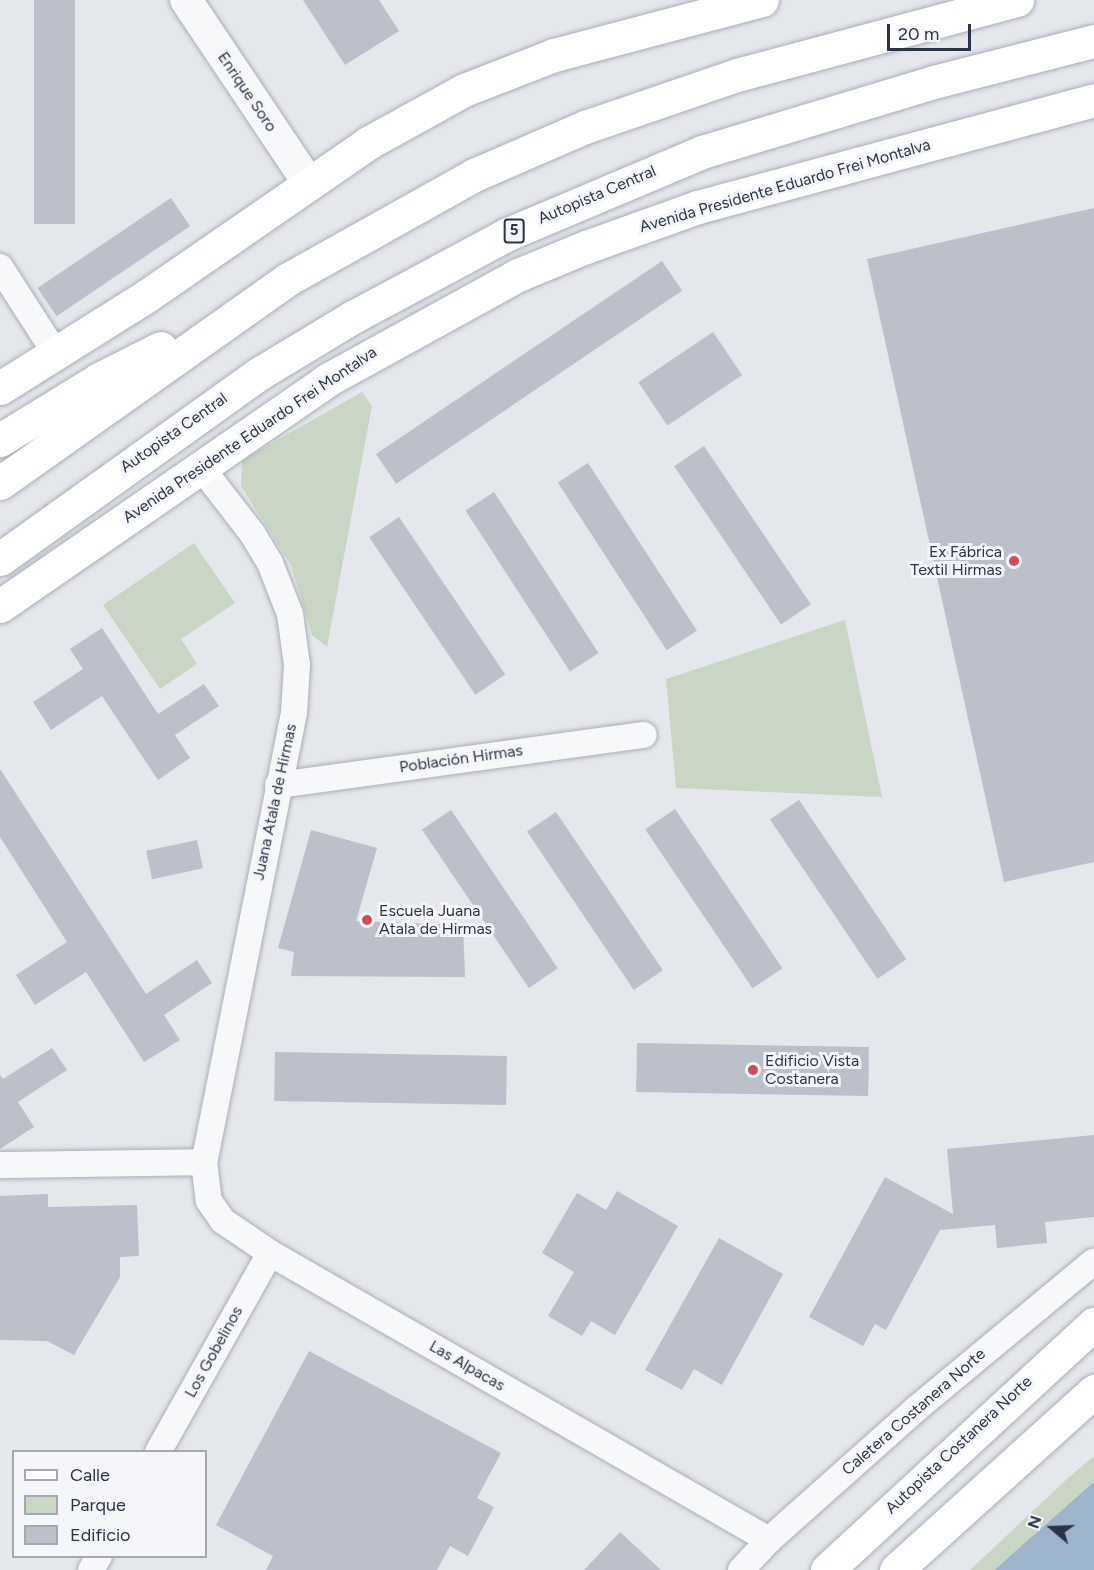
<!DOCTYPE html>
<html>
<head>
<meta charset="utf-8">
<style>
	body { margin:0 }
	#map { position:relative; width:1094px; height:1570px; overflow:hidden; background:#e4e7ec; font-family:Figtree,sans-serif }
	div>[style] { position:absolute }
	.green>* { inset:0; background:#c9d6c5 }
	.water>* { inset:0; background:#9fb4cc }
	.building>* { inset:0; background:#bbc0ca; transform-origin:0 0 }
	.roads { filter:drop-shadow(0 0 2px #a9aeb7) drop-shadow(0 0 2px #a9aeb7) }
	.minor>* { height:26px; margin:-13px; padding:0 13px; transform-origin:13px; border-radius:13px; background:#f7f8fa }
	.tertiary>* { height:32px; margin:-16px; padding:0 16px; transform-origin:16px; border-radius:16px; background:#f7f8fa }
	.secondary>* { height:33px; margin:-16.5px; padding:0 16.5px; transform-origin:16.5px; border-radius:16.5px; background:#fff }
	.primary>* { height:33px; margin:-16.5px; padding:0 16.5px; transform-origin:16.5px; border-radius:16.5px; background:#fff }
	.motorway>* { height:33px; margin:-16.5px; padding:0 16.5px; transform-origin:16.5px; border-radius:16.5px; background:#fff }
	.dots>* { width:16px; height:16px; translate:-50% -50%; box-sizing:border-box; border:3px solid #f4f6f9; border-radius:50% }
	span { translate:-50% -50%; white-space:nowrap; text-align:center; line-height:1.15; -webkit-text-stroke:6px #f4f6f9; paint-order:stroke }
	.shield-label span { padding:2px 4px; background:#f4f6f9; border:2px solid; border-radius:4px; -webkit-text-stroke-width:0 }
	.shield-label { font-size:15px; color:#2b3445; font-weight:700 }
	.street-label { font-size:16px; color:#2b3445 }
	.poi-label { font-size:16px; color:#2b3445 }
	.right { translate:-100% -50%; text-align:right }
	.left { translate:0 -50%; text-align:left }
	.legend { position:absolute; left:12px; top:1450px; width:195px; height:108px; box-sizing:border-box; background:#f4f6f9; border:2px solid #a4a8b1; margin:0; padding:8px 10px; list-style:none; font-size:18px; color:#2b3445 }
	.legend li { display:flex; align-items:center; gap:12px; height:30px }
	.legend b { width:30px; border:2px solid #a4a8b1 }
	.north { position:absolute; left:1022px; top:1498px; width:60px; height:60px; -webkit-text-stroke:4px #f4f6f9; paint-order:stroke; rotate:289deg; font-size:16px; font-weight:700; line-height:24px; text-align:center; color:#2b3445 }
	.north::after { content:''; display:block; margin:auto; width:21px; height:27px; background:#2b3445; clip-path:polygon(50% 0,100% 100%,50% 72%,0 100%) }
	.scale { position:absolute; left:887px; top:24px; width:84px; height:27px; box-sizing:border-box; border:3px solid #2b3445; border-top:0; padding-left:8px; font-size:18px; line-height:21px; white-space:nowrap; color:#2b3445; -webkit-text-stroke:4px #f4f6f9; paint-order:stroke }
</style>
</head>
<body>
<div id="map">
	<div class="green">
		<div style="clip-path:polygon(362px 392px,372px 406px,327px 647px,312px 635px,291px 565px,241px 486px,242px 460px)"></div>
		<div style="clip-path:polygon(194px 543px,235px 603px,181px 639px,197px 664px,160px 689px,103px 605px)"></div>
		<div style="clip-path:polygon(845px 620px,882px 797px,676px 788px,666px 679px)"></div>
		<div style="clip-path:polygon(1094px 1456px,1094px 1570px,970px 1570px,1068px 1478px)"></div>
	</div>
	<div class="water">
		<div style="clip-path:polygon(1094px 1482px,1094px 1570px,995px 1570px,1010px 1556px)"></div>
	</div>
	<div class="building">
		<div style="left:34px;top:0;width:41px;height:224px"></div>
		<div style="clip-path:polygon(303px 0,379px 0,399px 31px,345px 65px)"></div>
		<div style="left:171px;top:198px;width:34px;height:161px;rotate:56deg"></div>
		<div style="clip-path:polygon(1094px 208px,1094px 862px,1004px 882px,867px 259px)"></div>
		<div style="left:662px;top:261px;width:36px;height:345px;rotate:56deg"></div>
		<div style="left:713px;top:332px;width:52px;height:90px;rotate:56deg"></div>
		<div style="left:704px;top:446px;width:191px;height:36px;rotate:56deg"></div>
		<div style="left:588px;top:463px;width:200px;height:36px;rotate:57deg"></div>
		<div style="left:494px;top:492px;width:192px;height:34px;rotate:57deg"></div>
		<div style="left:399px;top:517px;width:190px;height:36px;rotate:56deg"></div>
		<div style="clip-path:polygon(102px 628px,158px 714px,204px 684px,219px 706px,175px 735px,190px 758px,158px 780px,102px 696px,51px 730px,33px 702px,83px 669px,70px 649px)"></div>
		<div style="clip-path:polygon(0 769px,146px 994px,197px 960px,212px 983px,164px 1015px,180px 1040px,144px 1062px,86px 972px,35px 1005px,16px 975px,67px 942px,0 837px)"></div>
		<div style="left:799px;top:800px;width:192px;height:35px;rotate:56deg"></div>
		<div style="left:675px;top:809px;width:192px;height:36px;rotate:56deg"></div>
		<div style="left:451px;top:810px;width:191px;height:35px;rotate:56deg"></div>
		<div style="left:556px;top:812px;width:191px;height:35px;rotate:56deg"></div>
		<div style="clip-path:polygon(311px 830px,377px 848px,356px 921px,463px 925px,465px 977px,291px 976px,294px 952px,278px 948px)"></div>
		<div style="left:197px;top:840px;width:29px;height:52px;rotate:78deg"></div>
		<div style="left:637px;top:1043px;width:232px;height:49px;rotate:1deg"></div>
		<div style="clip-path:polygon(52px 1048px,67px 1070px,18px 1102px,34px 1127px,0 1149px,0 1075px,3px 1079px)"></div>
		<div style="left:275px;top:1052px;width:232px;height:49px;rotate:1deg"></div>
		<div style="clip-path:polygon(1094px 1135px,1094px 1217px,1045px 1222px,1047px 1243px,997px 1248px,995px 1225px,940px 1230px,886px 1330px,875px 1324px,863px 1346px,809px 1317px,885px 1177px,953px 1214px,947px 1149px)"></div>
		<div style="clip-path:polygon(617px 1191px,678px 1226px,615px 1335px,591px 1321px,582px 1336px,548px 1316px,574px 1272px,542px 1253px,577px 1193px,606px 1210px)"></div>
		<div style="clip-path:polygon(48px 1194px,48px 1207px,137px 1205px,139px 1256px,120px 1257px,120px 1277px,74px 1355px,47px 1341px,0 1340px,0 1196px)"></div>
		<div style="clip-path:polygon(719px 1238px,783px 1274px,722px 1385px,694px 1369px,682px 1390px,645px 1370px)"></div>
		<div style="clip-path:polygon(309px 1351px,501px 1453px,477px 1498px,494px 1507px,468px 1556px,450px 1546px,437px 1570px,266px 1570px,273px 1556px,216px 1525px)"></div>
		<div style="clip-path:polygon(620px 1532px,661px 1570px,584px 1570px)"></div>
	</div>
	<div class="roads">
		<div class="minor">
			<div style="left:0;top:267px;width:100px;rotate:57.3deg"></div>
			<div style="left:200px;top:466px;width:85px;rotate:52.2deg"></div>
			<div style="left:252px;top:533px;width:35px;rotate:59deg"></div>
			<div style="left:270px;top:563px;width:55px;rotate:68.6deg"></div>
			<div style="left:290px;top:614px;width:51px;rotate:82.2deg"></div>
			<div style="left:297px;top:665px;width:48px;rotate:93.6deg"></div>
			<div style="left:294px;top:713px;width:458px;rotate:101.3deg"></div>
			<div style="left:204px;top:1162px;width:39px;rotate:83deg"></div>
			<div style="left:209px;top:1201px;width:24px;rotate:55deg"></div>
			<div style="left:223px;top:1221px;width:57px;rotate:34.2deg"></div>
			<div style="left:270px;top:1253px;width:576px;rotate:29.91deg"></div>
			<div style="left:278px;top:785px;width:369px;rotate:-7.8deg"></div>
			<div style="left:0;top:1165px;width:204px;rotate:-0.8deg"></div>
			<div style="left:158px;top:1452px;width:228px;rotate:-60.6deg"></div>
			<div style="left:91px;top:1570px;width:16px;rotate:-60deg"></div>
			<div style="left:741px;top:1570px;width:41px;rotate:-47deg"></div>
			<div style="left:769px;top:1540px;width:197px;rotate:-41.7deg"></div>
			<div style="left:916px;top:1409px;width:231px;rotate:-39.7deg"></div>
		</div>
		<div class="tertiary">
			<div style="left:186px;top:0;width:221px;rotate:56.2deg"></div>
		</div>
		<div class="secondary">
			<div style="left:0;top:606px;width:397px;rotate:-34.6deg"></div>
			<div style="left:327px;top:380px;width:218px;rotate:-28.8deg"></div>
			<div style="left:518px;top:275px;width:74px;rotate:-22.4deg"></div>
			<div style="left:586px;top:247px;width:119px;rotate:-19.7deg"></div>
			<div style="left:698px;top:207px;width:410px;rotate:-15.1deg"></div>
		</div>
		<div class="primary">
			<div style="left:0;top:388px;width:175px;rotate:-32.1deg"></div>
			<div style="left:148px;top:295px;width:267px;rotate:-34.6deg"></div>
			<div style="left:368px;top:143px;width:110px;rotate:-28.9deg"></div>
			<div style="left:464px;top:90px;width:97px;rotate:-21.3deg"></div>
			<div style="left:554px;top:55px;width:215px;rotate:-14.8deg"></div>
		</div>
		<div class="motorway">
			<div style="left:0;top:440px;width:116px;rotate:-31.6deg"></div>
			<div style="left:99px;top:379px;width:69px;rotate:-26.6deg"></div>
			<div style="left:0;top:483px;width:353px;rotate:-35.3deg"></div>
			<div style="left:288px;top:279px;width:213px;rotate:-29.2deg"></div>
			<div style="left:474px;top:175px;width:121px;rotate:-23.4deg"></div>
			<div style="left:585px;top:127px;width:161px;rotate:-18.9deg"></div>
			<div style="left:737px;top:75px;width:290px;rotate:-15deg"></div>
			<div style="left:0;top:559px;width:320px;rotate:-35.6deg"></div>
			<div style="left:260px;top:373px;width:109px;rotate:-31.1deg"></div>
			<div style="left:353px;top:317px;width:176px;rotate:-28.2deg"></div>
			<div style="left:508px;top:234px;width:211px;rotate:-22.9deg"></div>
			<div style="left:702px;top:152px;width:242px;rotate:-16.8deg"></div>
			<div style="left:934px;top:82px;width:165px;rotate:-14.4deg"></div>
			<div style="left:827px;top:1570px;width:363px;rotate:-42.7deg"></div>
			<div style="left:896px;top:1570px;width:267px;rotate:-42.1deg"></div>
		</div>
	</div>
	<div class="dots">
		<div style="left:1014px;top:561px;background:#d1495b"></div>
		<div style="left:367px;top:920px;background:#d1495b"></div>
		<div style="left:753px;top:1070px;background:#d1495b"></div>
	</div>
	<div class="shield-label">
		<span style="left:514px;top:231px">5</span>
	</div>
	<div class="street-label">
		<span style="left:247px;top:92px;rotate:56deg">Enrique Soro</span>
		<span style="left:785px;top:186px;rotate:-16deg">Avenida Presidente Eduardo Frei Montalva</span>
		<span style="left:597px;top:195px;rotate:-23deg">Autopista Central</span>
		<span style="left:174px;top:433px;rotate:-35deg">Autopista Central</span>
		<span style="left:250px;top:435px;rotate:-34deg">Avenida Presidente Eduardo Frei Montalva</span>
		<span style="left:461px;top:759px;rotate:-8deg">Población Hirmas</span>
		<span style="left:275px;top:802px;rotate:-78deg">Juana Atala de Hirmas</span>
		<span style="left:214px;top:1352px;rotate:-61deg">Los Gobelinos</span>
		<span style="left:467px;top:1366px;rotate:30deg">Las Alpacas</span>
		<span style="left:914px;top:1412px;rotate:-41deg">Caletera Costanera Norte</span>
		<span style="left:959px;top:1445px;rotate:-43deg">Autopista Costanera Norte</span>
	</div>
	<div class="poi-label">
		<span class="right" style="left:1002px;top:561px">Ex Fábrica<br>Textil Hirmas</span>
		<span class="left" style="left:379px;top:920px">Escuela Juana<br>Atala de Hirmas</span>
		<span class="left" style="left:765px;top:1070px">Edificio Vista<br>Costanera</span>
	</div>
	<ul class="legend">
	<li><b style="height:8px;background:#fff"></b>Calle</li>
	<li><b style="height:16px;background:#c9d6c5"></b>Parque</li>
	<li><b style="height:16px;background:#bbc0ca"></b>Edificio</li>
	</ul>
	<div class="north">N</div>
	<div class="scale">20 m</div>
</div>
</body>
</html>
